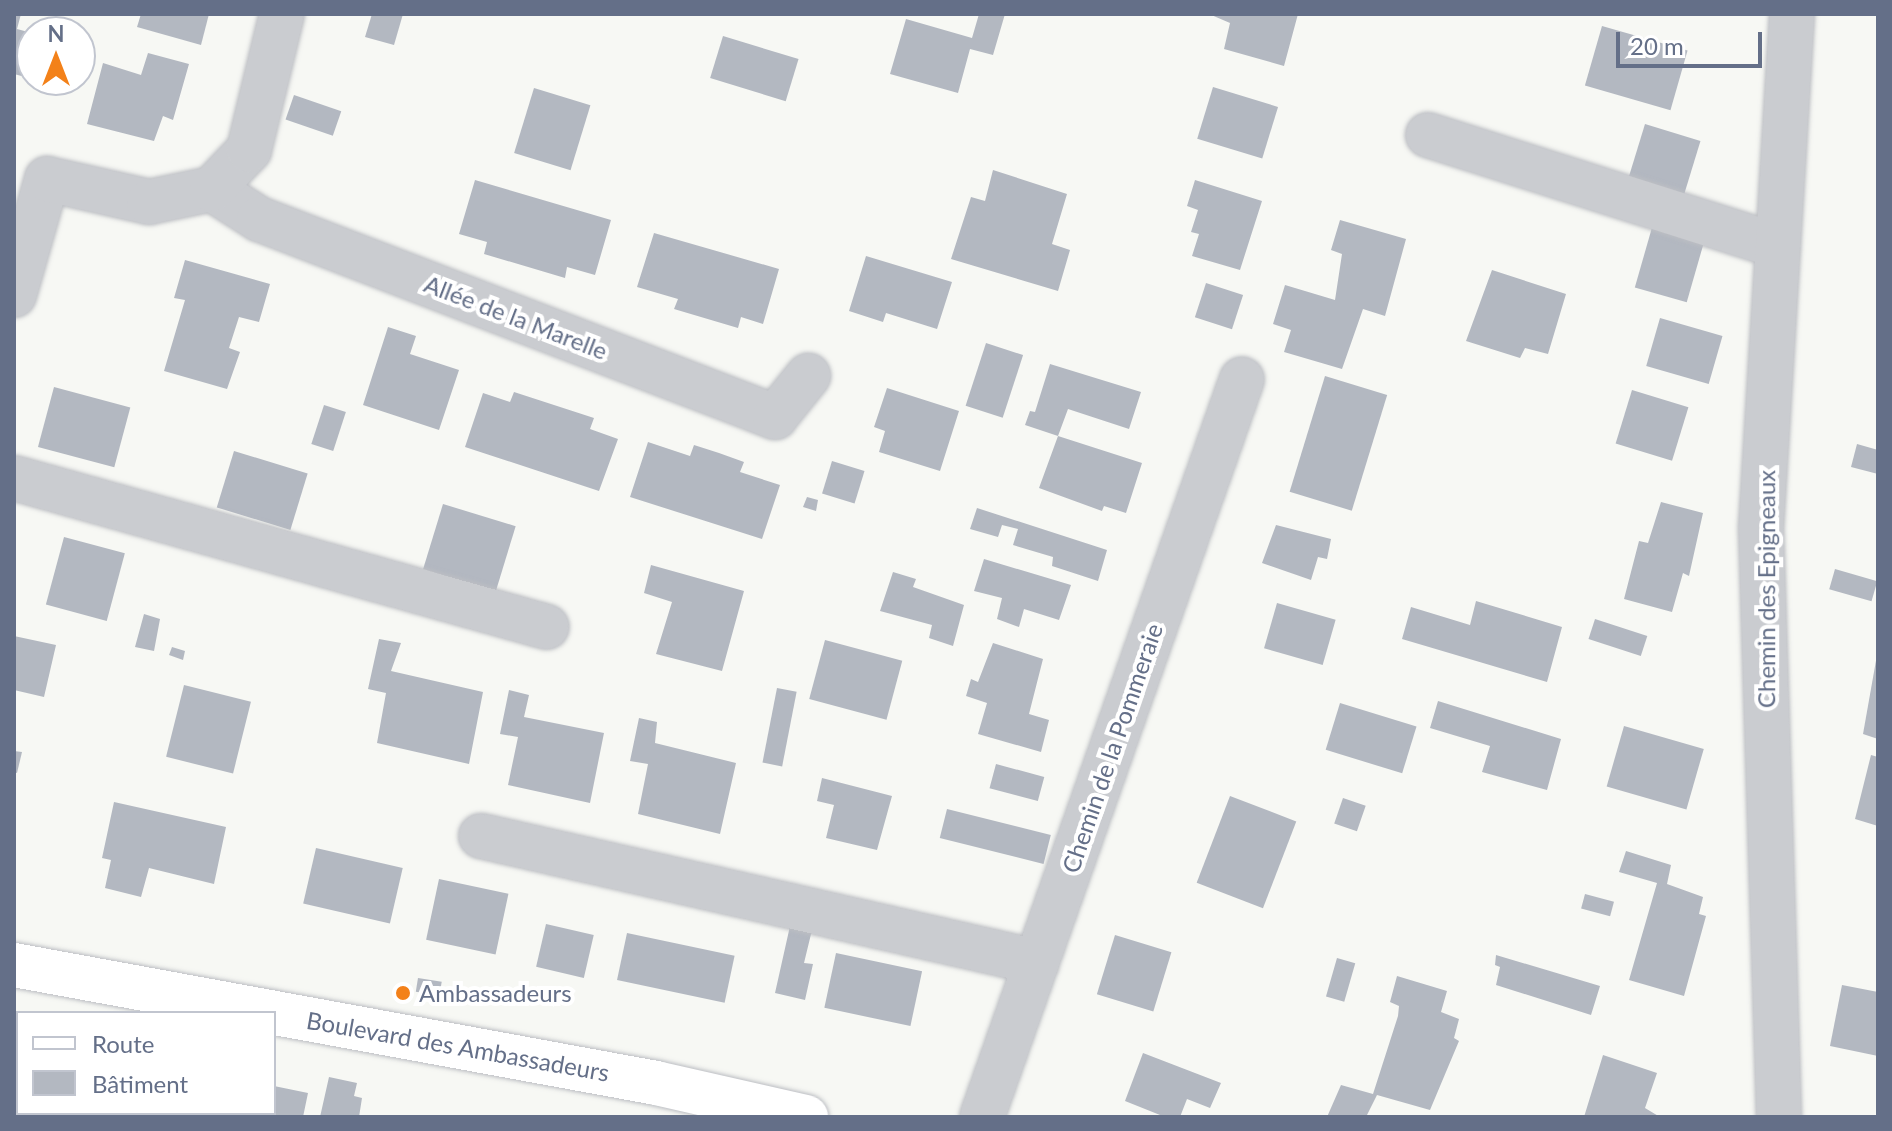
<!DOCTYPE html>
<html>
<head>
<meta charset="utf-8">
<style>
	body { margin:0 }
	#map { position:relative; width:1892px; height:1131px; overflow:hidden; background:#f7f8f4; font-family:Lato,sans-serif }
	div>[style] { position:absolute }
	.building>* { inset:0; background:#b3b8c1; transform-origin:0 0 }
	.roads { filter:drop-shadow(0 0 2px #bcbec3) drop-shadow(0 0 2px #bcbec3) }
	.minor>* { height:44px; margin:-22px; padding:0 22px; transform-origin:22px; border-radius:22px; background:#caccd0 }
	.major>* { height:44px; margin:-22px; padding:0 22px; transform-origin:22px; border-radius:22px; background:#fff }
	.dots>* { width:22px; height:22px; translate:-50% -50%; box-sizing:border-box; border:4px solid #fff; border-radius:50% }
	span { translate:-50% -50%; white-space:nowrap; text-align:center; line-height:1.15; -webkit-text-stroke:8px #fff; paint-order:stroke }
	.street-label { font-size:24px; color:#646f88 }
	.poi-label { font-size:24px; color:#646f88 }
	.left { translate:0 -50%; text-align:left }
	.frame { position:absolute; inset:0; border:16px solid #646f88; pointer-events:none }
	.legend { position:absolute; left:16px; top:1011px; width:260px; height:104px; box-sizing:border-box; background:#fff; border:2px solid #c1c5cf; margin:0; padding:10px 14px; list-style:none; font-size:24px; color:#646f88 }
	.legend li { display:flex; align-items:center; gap:16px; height:40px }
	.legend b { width:40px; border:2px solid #c1c5cf }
	.north { position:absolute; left:16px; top:16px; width:80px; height:80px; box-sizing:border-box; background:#fff; border:2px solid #c1c5cf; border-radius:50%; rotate:0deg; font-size:22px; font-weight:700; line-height:32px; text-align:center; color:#646f88 }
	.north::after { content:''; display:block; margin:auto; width:28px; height:36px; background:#f38119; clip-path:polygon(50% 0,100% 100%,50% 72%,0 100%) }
	.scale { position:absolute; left:1616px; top:32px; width:146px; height:36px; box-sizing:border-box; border:4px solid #646f88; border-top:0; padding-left:10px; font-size:24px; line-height:28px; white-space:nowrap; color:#646f88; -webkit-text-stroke:6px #fff; paint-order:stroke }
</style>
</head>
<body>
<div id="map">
	<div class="building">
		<div style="clip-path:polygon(14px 14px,21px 14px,17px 29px,32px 33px,29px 78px,14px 74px)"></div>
		<div style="clip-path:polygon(141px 14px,209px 14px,201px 45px,137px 27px)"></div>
		<div style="clip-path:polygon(372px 14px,403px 14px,394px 45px,365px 37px)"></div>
		<div style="clip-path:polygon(979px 14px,1005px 14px,993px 55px,970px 49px,958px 93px,890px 74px,906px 19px,972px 38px)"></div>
		<div style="clip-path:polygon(1209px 14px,1298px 14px,1284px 66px,1224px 49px,1230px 23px)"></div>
		<div style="left:1602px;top:26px;width:89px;height:62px;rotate:16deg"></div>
		<div style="left:723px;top:36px;width:79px;height:44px;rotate:17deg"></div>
		<div style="clip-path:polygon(148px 53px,189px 64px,173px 120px,163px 116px,154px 141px,87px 124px,103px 63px,141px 75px)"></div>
		<div style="left:1213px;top:87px;width:68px;height:54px;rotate:17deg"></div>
		<div style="left:534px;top:88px;width:59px;height:68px;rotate:17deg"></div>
		<div style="left:294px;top:95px;width:50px;height:26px;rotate:19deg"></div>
		<div style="left:1645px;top:124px;width:58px;height:67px;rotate:17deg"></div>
		<div style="clip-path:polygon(993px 170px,1067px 194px,1052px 244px,1070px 250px,1058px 291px,951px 259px,971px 197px,985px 201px)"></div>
		<div style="clip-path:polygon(475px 180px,611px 220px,595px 275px,567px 267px,565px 278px,484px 254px,487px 242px,459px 234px)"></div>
		<div style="clip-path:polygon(1195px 180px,1262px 201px,1240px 270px,1192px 256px,1199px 234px,1191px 232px,1198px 210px,1187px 206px)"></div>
		<div style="clip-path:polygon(1340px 220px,1406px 239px,1385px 316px,1363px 309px,1342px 369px,1284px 352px,1291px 330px,1273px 324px,1285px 285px,1335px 300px,1342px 254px,1331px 250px)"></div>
		<div style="left:1653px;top:224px;width:54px;height:66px;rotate:16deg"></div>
		<div style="clip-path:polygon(654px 233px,779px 269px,763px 324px,741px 317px,738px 328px,674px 309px,678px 299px,637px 287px)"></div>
		<div style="clip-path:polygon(866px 256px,952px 282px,937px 329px,886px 313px,883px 322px,849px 311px)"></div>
		<div style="clip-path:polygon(185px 260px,270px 284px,259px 322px,239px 317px,229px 348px,240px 352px,227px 389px,164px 371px,185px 300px,174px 298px)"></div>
		<div style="clip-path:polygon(1492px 270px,1566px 294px,1548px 354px,1525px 348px,1520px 358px,1466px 341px)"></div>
		<div style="left:1206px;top:283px;width:39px;height:36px;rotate:18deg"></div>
		<div style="left:1660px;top:318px;width:65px;height:50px;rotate:16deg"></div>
		<div style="clip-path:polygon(388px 327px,416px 336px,410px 354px,459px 370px,439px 430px,363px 405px)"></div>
		<div style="left:986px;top:343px;width:39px;height:66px;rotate:18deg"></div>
		<div style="clip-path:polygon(1050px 364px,1141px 392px,1129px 429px,1068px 409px,1058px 436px,1025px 425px,1030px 411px,1035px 412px)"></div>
		<div style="left:1325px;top:376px;width:65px;height:121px;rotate:17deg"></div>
		<div style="left:54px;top:387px;width:79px;height:62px;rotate:15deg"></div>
		<div style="clip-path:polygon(887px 388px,959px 411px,940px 471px,879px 452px,885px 431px,874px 427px)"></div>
		<div style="left:1632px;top:390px;width:59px;height:56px;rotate:17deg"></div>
		<div style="clip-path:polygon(514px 392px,594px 418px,590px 429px,618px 439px,599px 491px,465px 447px,483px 393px,510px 402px)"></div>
		<div style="left:324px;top:405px;width:23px;height:41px;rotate:18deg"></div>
		<div style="clip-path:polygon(1058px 436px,1142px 463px,1126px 513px,1104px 506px,1102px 511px,1039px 488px)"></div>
		<div style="clip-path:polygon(648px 442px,690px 456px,694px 445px,719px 453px,744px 462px,740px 472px,780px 485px,762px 539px,630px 497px)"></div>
		<div style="clip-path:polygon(1857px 444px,1878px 450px,1878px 474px,1851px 467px)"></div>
		<div style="left:234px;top:451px;width:77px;height:59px;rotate:17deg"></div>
		<div style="left:832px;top:461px;width:34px;height:34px;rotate:17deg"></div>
		<div style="clip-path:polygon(807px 497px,818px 500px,816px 511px,803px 507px)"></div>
		<div style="clip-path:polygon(1661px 502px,1703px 513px,1689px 576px,1683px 573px,1672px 612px,1624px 599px,1639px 541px,1648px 543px)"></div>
		<div style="left:443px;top:504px;width:76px;height:68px;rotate:17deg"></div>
		<div style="clip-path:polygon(977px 508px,1107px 550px,1098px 581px,1052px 566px,1053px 557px,1013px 545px,1018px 529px,1002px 525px,998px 537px,970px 529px)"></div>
		<div style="clip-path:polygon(1276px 525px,1331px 539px,1327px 559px,1318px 557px,1311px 580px,1262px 563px)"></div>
		<div style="left:64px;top:537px;width:63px;height:70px;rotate:15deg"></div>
		<div style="clip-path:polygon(984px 559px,1071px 585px,1059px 620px,1024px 609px,1019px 627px,997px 619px,1002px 598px,974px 591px)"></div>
		<div style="clip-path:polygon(651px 565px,744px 591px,722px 671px,656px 654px,672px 602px,644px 593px)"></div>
		<div style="left:1835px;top:569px;width:44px;height:21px;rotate:16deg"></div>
		<div style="clip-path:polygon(893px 572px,916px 579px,913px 587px,964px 605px,953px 646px,929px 638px,932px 625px,880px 611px)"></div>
		<div style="clip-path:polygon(1476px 601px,1562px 627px,1547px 682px,1402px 639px,1411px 607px,1470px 625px)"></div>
		<div style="left:1277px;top:603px;width:61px;height:47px;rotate:16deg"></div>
		<div style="clip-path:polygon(144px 614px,160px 619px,154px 651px,135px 647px)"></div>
		<div style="left:1595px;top:619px;width:55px;height:21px;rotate:18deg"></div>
		<div style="clip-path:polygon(14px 636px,56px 645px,44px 697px,14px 690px)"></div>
		<div style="clip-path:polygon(379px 639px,401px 643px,391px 671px,483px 692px,469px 764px,377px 743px,386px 693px,368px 689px)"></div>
		<div style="left:825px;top:640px;width:80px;height:61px;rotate:15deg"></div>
		<div style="clip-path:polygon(993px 643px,1043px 659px,1029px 714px,1049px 720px,1041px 752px,978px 734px,987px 703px,966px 696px,971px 679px,978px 682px)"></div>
		<div style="clip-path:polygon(172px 647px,185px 651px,183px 660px,169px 655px)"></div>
		<div style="clip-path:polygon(1877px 655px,1878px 655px,1878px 739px,1863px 734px)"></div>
		<div style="left:184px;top:685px;width:69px;height:74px;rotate:14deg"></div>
		<div style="left:777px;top:688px;width:20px;height:76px;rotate:11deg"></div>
		<div style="clip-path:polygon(509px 690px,529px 695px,524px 717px,604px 733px,590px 803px,508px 785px,518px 737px,500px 734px)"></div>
		<div style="clip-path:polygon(1438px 701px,1561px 739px,1547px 790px,1482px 772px,1490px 746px,1430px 728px)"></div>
		<div style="left:1340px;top:703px;width:80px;height:49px;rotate:17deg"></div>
		<div style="clip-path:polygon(639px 718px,657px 722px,655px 743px,736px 763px,720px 834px,638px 814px,648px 764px,630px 761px)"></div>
		<div style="left:1624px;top:726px;width:83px;height:63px;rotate:16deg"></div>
		<div style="clip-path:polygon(14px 751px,22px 752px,17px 773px,14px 772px)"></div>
		<div style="clip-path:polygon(1871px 755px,1878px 757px,1878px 826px,1855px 819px)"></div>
		<div style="left:996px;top:764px;width:50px;height:25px;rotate:15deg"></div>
		<div style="clip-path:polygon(822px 778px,892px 796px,877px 850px,826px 838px,834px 805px,817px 801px)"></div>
		<div style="left:1230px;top:796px;width:71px;height:93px;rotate:21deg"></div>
		<div style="left:1343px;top:798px;width:24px;height:27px;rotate:19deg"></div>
		<div style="clip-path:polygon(114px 802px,226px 827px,214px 884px,149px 868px,141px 897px,105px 888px,111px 860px,102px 858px)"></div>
		<div style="left:947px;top:809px;width:107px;height:30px;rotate:14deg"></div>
		<div style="left:316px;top:848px;width:89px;height:57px;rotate:13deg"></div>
		<div style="clip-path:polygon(1626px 851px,1671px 865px,1667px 884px,1703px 897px,1699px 914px,1706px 916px,1684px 996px,1629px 980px,1657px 883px,1619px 872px)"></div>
		<div style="left:439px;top:879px;width:71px;height:62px;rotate:12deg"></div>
		<div style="left:1585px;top:894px;width:30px;height:15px;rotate:15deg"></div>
		<div style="left:546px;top:924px;width:49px;height:44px;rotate:13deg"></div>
		<div style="clip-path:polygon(790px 926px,812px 930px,804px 963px,813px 964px,805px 1000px,775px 993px)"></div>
		<div style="left:627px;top:933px;width:110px;height:48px;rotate:12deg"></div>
		<div style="left:1115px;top:935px;width:59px;height:62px;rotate:17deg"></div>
		<div style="left:836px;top:953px;width:88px;height:56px;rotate:12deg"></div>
		<div style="clip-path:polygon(1496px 955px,1600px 986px,1591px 1015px,1496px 985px,1500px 967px,1495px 965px)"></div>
		<div style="left:1337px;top:958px;width:19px;height:40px;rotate:16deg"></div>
		<div style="clip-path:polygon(1397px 976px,1447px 991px,1441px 1012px,1459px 1019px,1454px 1038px,1459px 1041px,1430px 1110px,1377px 1095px,1366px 1117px,1327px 1117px,1341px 1085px,1373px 1094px,1398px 1016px,1399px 1006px,1390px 1002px)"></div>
		<div style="left:418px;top:978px;width:24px;height:14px;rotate:9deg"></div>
		<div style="clip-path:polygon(1842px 985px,1878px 992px,1878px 1056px,1830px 1046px)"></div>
		<div style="clip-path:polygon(1143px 1053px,1221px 1083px,1210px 1108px,1187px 1099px,1180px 1117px,1165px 1117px,1125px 1101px)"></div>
		<div style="clip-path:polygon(1603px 1055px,1657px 1073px,1645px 1108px,1660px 1117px,1584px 1117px)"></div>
		<div style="clip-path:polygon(329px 1077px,357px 1083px,354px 1096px,362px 1098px,359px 1117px,320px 1117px)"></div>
		<div style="clip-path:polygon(274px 1086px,308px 1093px,303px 1117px,251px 1117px,274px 1113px)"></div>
	</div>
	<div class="roads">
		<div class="minor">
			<div style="left:1428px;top:135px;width:367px;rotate:17.6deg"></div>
			<div style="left:212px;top:189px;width:56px;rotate:32.6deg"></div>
			<div style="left:259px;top:219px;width:553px;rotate:20.99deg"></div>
			<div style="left:775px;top:417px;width:53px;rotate:-51.2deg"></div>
			<div style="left:14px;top:295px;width:121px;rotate:-74.1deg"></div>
			<div style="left:47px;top:179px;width:105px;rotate:12.7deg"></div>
			<div style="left:149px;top:202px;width:64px;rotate:-11.7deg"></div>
			<div style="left:212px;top:189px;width:54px;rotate:-46.5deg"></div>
			<div style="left:249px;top:150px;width:140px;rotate:-76.4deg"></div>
			<div style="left:14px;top:478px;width:553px;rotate:15.62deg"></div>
			<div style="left:481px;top:836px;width:570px;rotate:12.77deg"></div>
			<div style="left:982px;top:1117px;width:782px;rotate:-70.59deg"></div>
			<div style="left:1779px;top:1117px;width:589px;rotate:-91.75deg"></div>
			<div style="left:1761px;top:528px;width:515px;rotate:-86.55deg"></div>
		</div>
		<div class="major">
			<div style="left:14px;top:965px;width:653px;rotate:10.41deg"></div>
			<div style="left:656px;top:1083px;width:154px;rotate:12.8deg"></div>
		</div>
	</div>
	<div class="dots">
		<div style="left:403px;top:993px;background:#f38119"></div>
	</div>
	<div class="street-label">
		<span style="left:516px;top:317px;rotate:21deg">Allée de la Marelle</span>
		<span style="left:1766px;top:589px;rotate:-90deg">Chemin des Epigneaux</span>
		<span style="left:1112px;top:748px;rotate:-71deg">Chemin de la Pommeraie</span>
		<span style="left:458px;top:1046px;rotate:10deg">Boulevard des Ambassadeurs</span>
	</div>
	<div class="poi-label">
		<span class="left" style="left:419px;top:993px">Ambassadeurs</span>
	</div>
	<div class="frame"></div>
	<ul class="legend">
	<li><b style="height:10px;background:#fff"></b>Route</li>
	<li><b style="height:22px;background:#b3b8c1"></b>Bâtiment</li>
	</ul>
	<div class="north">N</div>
	<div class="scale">20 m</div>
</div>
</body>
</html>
